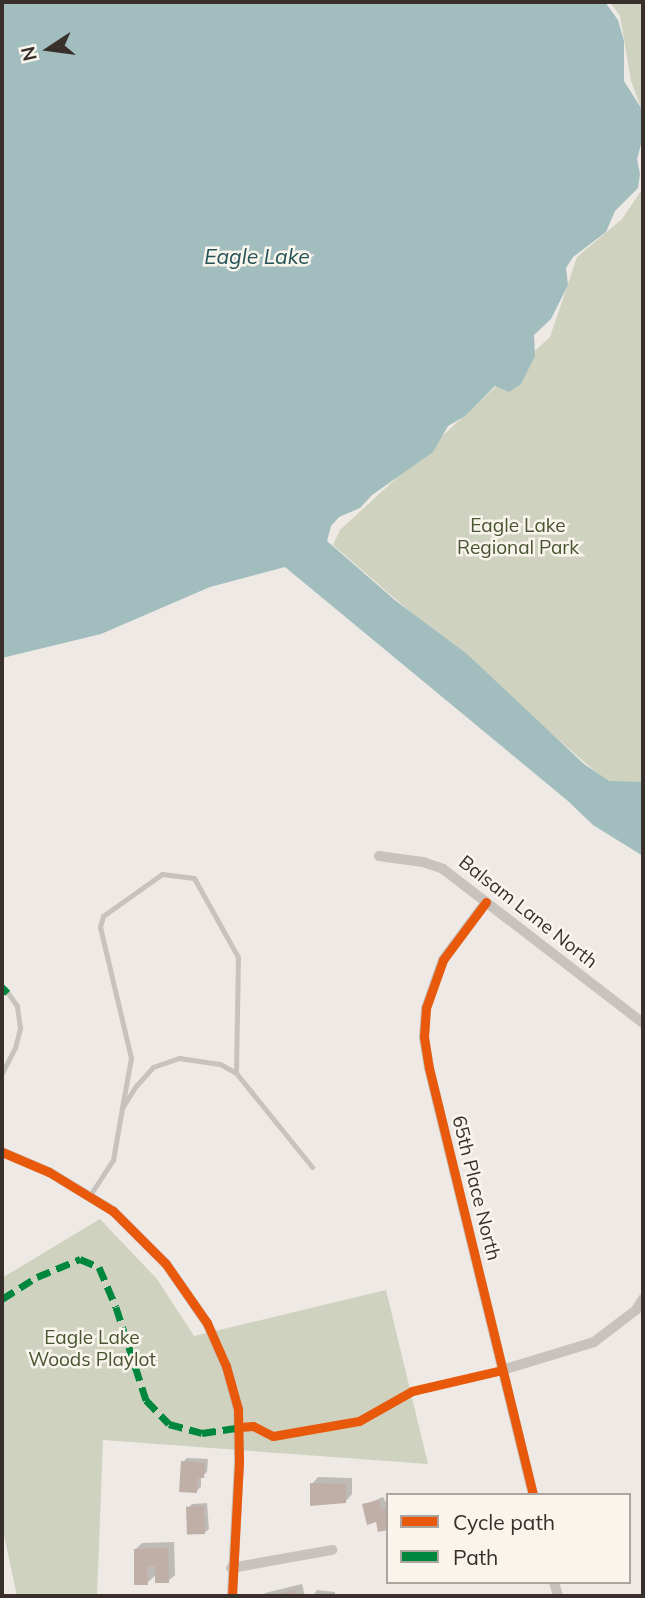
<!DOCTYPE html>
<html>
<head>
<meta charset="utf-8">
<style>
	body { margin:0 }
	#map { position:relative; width:645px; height:1598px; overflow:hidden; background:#eee9e4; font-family:Mulish,sans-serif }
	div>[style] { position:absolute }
	.green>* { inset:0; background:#cfd2bf }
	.water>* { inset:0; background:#a1bdbe }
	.shadow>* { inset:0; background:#0003 }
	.building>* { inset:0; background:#c0afa7; transform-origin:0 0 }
	.lane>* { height:5px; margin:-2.5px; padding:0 2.5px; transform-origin:2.5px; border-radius:2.5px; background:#c7c2bd }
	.street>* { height:10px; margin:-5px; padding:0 5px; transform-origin:5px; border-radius:5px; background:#c7c2bd }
	.quiet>* { height:7px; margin-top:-3.5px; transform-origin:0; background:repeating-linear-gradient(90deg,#00873e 0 14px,transparent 0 21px) }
	.cycleway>* { height:9px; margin:-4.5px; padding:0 4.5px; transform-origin:4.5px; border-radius:4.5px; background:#e8590c }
	span { translate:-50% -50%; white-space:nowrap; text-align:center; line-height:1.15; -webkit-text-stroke:5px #f9f4ec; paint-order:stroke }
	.park-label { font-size:19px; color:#475530 }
	.street-label { font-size:19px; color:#382f2b }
	.water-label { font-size:21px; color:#225358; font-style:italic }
	.frame { position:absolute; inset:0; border:4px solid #382f2b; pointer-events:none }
	.legend { position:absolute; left:386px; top:1493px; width:245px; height:91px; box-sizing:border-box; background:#f9f4ec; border:2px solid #aca59f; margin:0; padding:9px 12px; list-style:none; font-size:21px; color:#382f2b }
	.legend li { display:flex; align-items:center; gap:14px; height:35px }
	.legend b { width:35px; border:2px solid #aca59f }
	.north { position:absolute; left:14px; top:14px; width:70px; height:70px; -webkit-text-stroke:5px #f9f4ec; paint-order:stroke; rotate:257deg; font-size:19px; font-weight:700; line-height:28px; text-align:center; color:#382f2b }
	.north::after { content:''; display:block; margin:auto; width:24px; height:32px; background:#382f2b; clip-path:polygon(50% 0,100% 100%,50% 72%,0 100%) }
</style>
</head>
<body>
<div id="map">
	<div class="green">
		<div style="clip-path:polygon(610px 2px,643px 2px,643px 113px,631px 81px,620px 16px)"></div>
		<div style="clip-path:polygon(643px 181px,643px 838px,596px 772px,333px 545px,340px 530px,550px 337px,577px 257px,622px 219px,643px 188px)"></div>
		<div style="clip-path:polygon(100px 1219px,157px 1279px,194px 1336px,386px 1290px,428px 1464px,103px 1440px,97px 1596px,17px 1596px,2px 1526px,2px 1278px)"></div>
	</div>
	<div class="water">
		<div style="clip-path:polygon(2px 2px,605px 2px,618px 20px,624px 41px,624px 81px,643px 111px,643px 137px,637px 159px,640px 174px,638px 188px,615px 211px,606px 232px,573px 257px,566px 268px,568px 285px,551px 319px,534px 335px,535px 356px,521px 384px,509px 392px,495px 386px,465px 416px,448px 426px,433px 452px,372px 495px,360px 508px,339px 517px,331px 526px,327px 541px,396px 601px,467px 654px,584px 764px,609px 781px,643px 782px,643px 856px,593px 825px,568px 801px,285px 567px,210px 587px,101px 634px,2px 658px)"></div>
	</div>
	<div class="shadow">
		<div style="clip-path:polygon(187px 1458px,208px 1459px,207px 1472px,201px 1477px,201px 1487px,196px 1491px,183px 1462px)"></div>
		<div style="clip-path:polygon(318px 1477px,352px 1478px,352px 1494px,346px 1501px,312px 1505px,312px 1484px)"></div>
		<div style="clip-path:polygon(383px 1497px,388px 1506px,388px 1528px,364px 1505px)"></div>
		<div style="clip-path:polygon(207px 1503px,209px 1529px,204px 1533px,188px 1508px,192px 1504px)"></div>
		<div style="clip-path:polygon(174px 1542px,175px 1575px,168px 1581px,157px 1574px,147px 1583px,135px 1550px,142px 1543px)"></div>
		<div style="clip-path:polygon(302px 1584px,305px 1596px,263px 1596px,265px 1593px)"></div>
		<div style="clip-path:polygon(317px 1590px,335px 1592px,335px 1596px,313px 1596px)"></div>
	</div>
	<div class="building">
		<div style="clip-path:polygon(181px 1461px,205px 1463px,204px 1478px,198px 1478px,197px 1493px,179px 1492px)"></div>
		<div style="clip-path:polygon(310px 1483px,346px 1484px,346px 1503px,310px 1506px)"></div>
		<div style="clip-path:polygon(379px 1500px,381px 1510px,388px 1508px,388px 1530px,378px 1532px,376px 1522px,367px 1525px,362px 1504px)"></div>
		<div style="left:204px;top:1506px;width:28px;height:18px;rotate:88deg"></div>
		<div style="clip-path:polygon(168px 1548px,169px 1583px,155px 1583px,155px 1566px,147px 1567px,148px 1585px,134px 1585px,134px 1549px)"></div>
		<div style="clip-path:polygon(296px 1590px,297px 1596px,275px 1596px,275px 1595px)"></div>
	</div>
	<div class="lane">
		<div style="left:2px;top:1073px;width:28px;rotate:-63deg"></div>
		<div style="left:15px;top:1048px;width:21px;rotate:-76deg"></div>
		<div style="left:20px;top:1028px;width:22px;rotate:-98deg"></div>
		<div style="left:17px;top:1006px;width:16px;rotate:-125deg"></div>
		<div style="left:122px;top:1108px;width:51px;rotate:-79.8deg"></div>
		<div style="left:131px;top:1058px;width:135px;rotate:-103.3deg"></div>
		<div style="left:100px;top:927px;width:11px;rotate:-75deg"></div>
		<div style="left:103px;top:916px;width:72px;rotate:-35.4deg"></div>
		<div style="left:162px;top:874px;width:32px;rotate:7deg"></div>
		<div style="left:194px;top:878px;width:90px;rotate:60.9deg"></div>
		<div style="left:238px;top:957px;width:116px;rotate:91deg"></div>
		<div style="left:90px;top:1195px;width:42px;rotate:-56.7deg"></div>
		<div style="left:113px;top:1160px;width:53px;rotate:-80.2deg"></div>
		<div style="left:122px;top:1108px;width:26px;rotate:-58deg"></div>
		<div style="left:136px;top:1086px;width:25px;rotate:-48deg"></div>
		<div style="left:153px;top:1067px;width:28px;rotate:-19deg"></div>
		<div style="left:179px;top:1058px;width:41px;rotate:8.3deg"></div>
		<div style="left:220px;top:1064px;width:18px;rotate:29deg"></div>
		<div style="left:236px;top:1073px;width:121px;rotate:51deg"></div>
	</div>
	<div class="street">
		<div style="left:379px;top:856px;width:44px;rotate:7.8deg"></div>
		<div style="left:423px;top:862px;width:21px;rotate:19deg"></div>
		<div style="left:443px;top:869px;width:252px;rotate:37.6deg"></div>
		<div style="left:486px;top:902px;width:72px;rotate:126.6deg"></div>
		<div style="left:443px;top:960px;width:51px;rotate:109.5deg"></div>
		<div style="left:426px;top:1008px;width:29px;rotate:94deg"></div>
		<div style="left:424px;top:1037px;width:31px;rotate:81deg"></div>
		<div style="left:429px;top:1068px;width:439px;rotate:76.3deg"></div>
		<div style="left:2px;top:1152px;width:51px;rotate:23.1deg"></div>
		<div style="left:49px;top:1172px;width:75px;rotate:31.4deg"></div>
		<div style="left:113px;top:1211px;width:75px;rotate:45deg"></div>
		<div style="left:166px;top:1264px;width:72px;rotate:55.2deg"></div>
		<div style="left:207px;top:1323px;width:47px;rotate:66.2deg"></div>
		<div style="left:226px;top:1366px;width:45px;rotate:74.4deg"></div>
		<div style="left:238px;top:1409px;width:53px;rotate:88.9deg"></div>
		<div style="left:239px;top:1462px;width:134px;rotate:93deg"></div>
		<div style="left:502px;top:1370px;width:96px;rotate:-16.9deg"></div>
		<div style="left:594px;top:1342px;width:53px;rotate:-37.3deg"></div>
		<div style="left:636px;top:1310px;width:13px;rotate:-58deg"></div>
		<div style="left:231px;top:1568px;width:103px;rotate:-10.1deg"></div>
		<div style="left:554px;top:1582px;width:15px;rotate:74deg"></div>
	</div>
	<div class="quiet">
		<div style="left:2px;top:987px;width:8px;rotate:45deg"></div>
		<div style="left:2px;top:1299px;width:41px;rotate:-32.2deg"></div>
		<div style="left:37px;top:1277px;width:47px;rotate:-22.7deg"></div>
		<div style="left:80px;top:1259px;width:21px;rotate:23deg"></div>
		<div style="left:99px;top:1267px;width:43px;rotate:67deg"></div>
		<div style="left:116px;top:1307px;width:98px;rotate:72.1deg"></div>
		<div style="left:146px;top:1400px;width:33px;rotate:46deg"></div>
		<div style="left:169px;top:1424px;width:34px;rotate:15deg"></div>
		<div style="left:202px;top:1433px;width:41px;rotate:-8.3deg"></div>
	</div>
	<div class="cycleway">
		<div style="left:486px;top:902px;width:72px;rotate:126.6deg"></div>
		<div style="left:443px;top:960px;width:51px;rotate:109.5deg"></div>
		<div style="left:426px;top:1008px;width:29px;rotate:94deg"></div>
		<div style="left:424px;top:1037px;width:31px;rotate:81deg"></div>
		<div style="left:429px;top:1068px;width:439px;rotate:76.3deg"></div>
		<div style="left:2px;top:1152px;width:51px;rotate:23.1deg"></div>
		<div style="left:49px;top:1172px;width:75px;rotate:31.4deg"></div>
		<div style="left:113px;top:1211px;width:75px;rotate:45deg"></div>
		<div style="left:166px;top:1264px;width:72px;rotate:55.2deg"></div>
		<div style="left:207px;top:1323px;width:47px;rotate:66.2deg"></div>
		<div style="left:226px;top:1366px;width:45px;rotate:74.4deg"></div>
		<div style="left:238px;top:1409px;width:53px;rotate:88.9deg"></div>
		<div style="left:239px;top:1462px;width:134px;rotate:93deg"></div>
		<div style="left:240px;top:1427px;width:13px;rotate:-4deg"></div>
		<div style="left:253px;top:1426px;width:22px;rotate:27deg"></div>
		<div style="left:273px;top:1436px;width:87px;rotate:-9.9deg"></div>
		<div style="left:359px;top:1421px;width:61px;rotate:-29.5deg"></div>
		<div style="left:412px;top:1391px;width:92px;rotate:-13.1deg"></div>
	</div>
	<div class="park-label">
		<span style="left:518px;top:537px">Eagle Lake<br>Regional Park</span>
		<span style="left:92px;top:1349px">Eagle Lake<br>Woods Playlot</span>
	</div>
	<div class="street-label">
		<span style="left:528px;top:912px;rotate:38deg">Balsam Lane North</span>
		<span style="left:476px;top:1188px;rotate:76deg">65th Place North</span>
	</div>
	<div class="water-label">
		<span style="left:257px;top:256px">Eagle Lake</span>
	</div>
	<div class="frame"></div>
	<ul class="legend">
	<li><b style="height:9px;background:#e8590c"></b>Cycle path</li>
	<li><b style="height:9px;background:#00873e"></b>Path</li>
	</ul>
	<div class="north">N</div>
</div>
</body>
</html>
